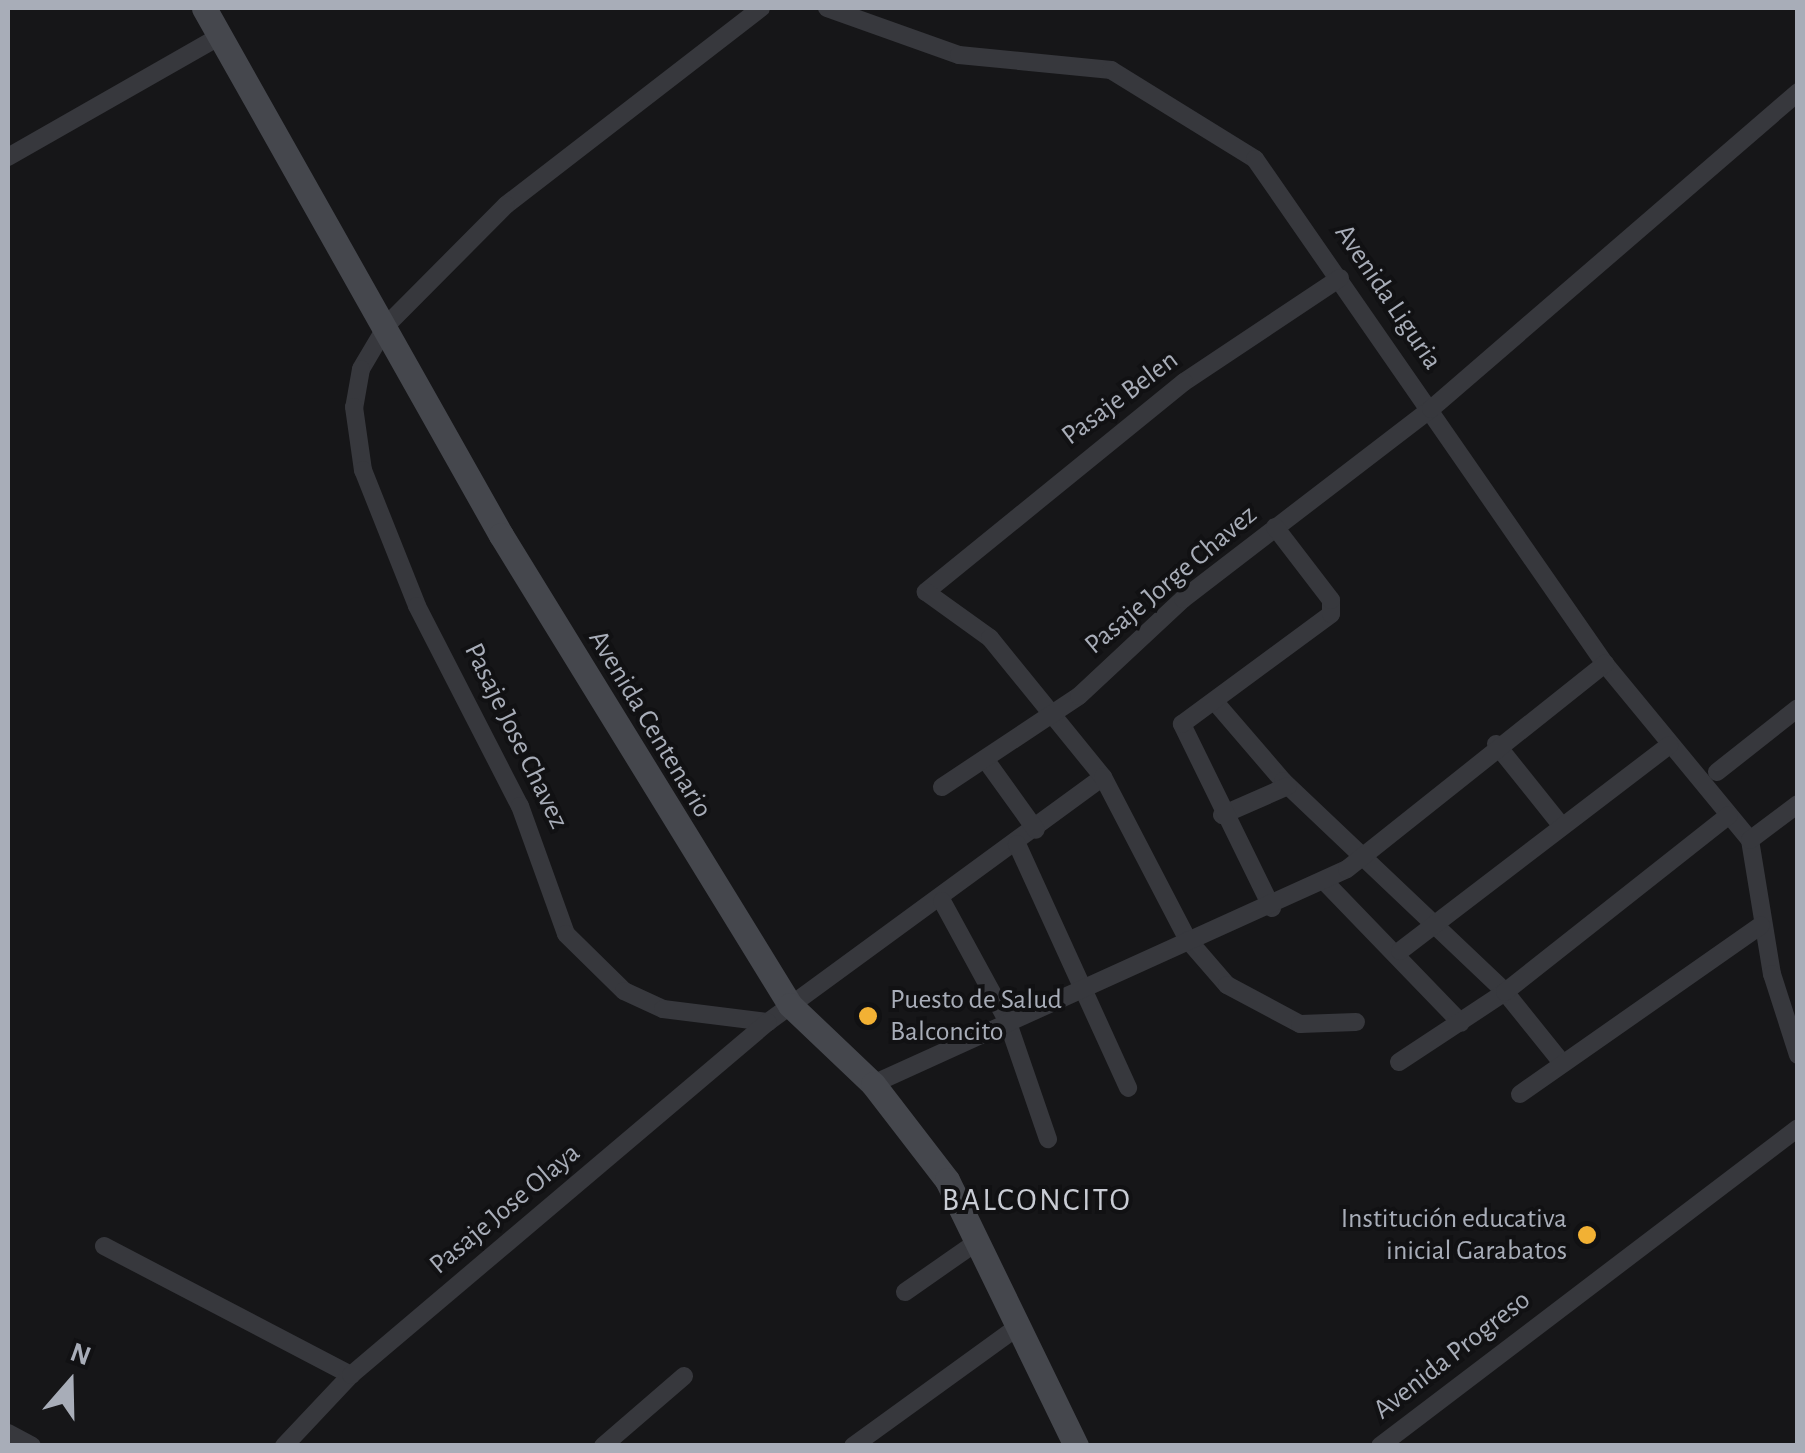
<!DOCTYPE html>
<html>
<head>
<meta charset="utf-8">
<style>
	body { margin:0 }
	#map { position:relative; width:1805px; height:1453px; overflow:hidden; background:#161618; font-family:"Alegreya Sans",sans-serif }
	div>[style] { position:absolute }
	.minor>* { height:18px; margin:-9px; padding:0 9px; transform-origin:9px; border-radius:9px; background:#37383d }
	.secondary>* { height:25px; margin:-12.5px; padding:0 12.5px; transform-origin:12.5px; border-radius:12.5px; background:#45474d }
	.dots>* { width:28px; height:28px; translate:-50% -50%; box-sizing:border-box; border:5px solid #111113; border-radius:50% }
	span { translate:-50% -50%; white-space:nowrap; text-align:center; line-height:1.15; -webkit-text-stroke:8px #111113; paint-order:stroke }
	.street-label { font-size:28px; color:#a8adb8 }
	.poi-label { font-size:28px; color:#a8adb8 }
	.left { translate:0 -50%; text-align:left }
	.right { translate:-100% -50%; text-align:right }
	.quarter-label { font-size:32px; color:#c9ccd4; letter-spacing:2.5px }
	.frame { position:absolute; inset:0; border:10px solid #a8adb8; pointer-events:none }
	.north { position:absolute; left:20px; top:1333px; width:100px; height:100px; -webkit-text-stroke:8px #111113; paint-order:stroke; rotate:20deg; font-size:28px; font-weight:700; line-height:40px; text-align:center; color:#a8adb8 }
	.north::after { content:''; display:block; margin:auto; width:35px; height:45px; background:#a8adb8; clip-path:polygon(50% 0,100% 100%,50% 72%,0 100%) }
</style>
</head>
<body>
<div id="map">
	<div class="minor">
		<div style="left:761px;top:8px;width:322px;rotate:142.3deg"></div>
		<div style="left:506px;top:205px;width:169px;rotate:134.8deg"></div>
		<div style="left:387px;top:325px;width:51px;rotate:120.6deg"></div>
		<div style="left:361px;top:369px;width:39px;rotate:100deg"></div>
		<div style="left:354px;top:407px;width:64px;rotate:81.9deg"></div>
		<div style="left:363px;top:470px;width:146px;rotate:68.3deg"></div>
		<div style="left:417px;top:606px;width:225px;rotate:62.8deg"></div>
		<div style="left:520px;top:806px;width:136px;rotate:70.2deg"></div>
		<div style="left:566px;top:934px;width:81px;rotate:44.5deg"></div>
		<div style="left:624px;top:991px;width:43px;rotate:24.8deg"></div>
		<div style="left:663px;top:1009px;width:106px;rotate:7.1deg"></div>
		<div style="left:768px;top:1022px;width:415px;rotate:-36.2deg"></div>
		<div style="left:827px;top:8px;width:140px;rotate:19.6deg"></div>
		<div style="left:959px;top:55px;width:153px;rotate:5.6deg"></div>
		<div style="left:1111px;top:70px;width:169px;rotate:31.7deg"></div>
		<div style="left:1255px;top:159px;width:614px;rotate:55.28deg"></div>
		<div style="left:1605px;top:664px;width:228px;rotate:50.5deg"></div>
		<div style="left:8px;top:157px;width:244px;rotate:-29.7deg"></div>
		<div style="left:1340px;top:278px;width:187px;rotate:146.3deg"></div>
		<div style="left:1184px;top:382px;width:333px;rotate:140.9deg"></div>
		<div style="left:926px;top:592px;width:79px;rotate:35.7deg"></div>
		<div style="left:990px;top:638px;width:179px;rotate:50.9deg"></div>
		<div style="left:1103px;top:777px;width:184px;rotate:62.5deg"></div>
		<div style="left:1188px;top:940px;width:60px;rotate:49.1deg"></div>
		<div style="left:1227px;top:985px;width:83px;rotate:28.1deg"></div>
		<div style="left:1300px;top:1024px;width:56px;rotate:-2deg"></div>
		<div style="left:1216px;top:703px;width:103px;rotate:49.3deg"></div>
		<div style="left:1283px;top:781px;width:306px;rotate:43.5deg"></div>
		<div style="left:1505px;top:992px;width:91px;rotate:51.2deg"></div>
		<div style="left:1496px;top:744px;width:102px;rotate:51.3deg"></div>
		<div style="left:985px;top:759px;width:87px;rotate:54.3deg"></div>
		<div style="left:1717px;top:772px;width:103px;rotate:-38.3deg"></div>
		<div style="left:942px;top:787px;width:164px;rotate:-33.6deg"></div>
		<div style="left:1079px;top:696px;width:142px;rotate:-43deg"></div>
		<div style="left:1183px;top:599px;width:312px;rotate:-37.5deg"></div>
		<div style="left:1431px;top:409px;width:485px;rotate:-40.8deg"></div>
		<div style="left:1222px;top:815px;width:72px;rotate:-23.7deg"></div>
		<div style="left:1750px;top:840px;width:136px;rotate:80.7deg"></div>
		<div style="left:1772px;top:974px;width:85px;rotate:72.2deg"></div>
		<div style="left:1750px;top:840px;width:60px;rotate:-36.9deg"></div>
		<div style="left:1017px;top:844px;width:268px;rotate:65.5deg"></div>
		<div style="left:1324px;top:881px;width:197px;rotate:46deg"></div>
		<div style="left:942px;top:901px;width:136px;rotate:61.4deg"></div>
		<div style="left:1007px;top:1020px;width:126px;rotate:71deg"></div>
		<div style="left:1272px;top:908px;width:205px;rotate:-116.1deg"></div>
		<div style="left:1182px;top:724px;width:185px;rotate:-36.4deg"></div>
		<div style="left:1331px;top:614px;width:14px;rotate:-90deg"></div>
		<div style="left:1331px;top:600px;width:92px;rotate:-127.5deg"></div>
		<div style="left:1400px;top:951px;width:339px;rotate:-37.4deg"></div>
		<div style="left:1399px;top:1062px;width:127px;rotate:-33.4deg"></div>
		<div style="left:1505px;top:992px;width:285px;rotate:-38.3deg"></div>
		<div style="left:873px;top:1084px;width:520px;rotate:-24.4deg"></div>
		<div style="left:1347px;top:869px;width:330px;rotate:-38.5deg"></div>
		<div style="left:1520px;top:1094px;width:294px;rotate:-35deg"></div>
		<div style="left:104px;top:1246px;width:279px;rotate:27.6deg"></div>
		<div style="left:905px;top:1292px;width:89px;rotate:-34.9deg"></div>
		<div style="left:8px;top:1433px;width:27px;rotate:28deg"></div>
		<div style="left:284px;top:1446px;width:98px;rotate:-46.7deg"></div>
		<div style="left:351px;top:1375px;width:546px;rotate:-40.25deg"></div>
		<div style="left:603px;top:1446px;width:107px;rotate:-40.8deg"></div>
		<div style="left:853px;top:1446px;width:198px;rotate:-35.9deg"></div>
		<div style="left:1380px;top:1446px;width:525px;rotate:-37.26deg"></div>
	</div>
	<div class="secondary">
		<div style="left:204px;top:8px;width:605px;rotate:60.6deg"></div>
		<div style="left:501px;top:535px;width:552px;rotate:58.41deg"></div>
		<div style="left:790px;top:1005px;width:115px;rotate:43.6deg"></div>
		<div style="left:873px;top:1084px;width:121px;rotate:52.4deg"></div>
		<div style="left:947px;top:1180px;width:296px;rotate:64.1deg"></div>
	</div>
	<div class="dots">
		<div style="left:868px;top:1016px;background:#f2b134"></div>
		<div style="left:1587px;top:1235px;background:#f2b134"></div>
	</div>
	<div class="street-label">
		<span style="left:1388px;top:297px;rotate:56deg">Avenida Liguria</span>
		<span style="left:1120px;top:398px;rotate:-37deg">Pasaje Belen</span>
		<span style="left:1171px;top:580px;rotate:-40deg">Pasaje Jorge Chavez</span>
		<span style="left:650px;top:724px;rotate:59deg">Avenida Centenario</span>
		<span style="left:516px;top:736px;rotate:64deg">Pasaje Jose Chavez</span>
		<span style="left:505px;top:1209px;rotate:-40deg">Pasaje Jose Olaya</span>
		<span style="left:1452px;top:1355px;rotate:-38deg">Avenida Progreso</span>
	</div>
	<div class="poi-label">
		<span class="left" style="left:890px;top:1016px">Puesto de Salud<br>Balconcito</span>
		<span class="right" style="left:1567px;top:1235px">Institución educativa<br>inicial Garabatos</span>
	</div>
	<div class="quarter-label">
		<span style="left:1037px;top:1200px">BALCONCITO</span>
	</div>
	<div class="frame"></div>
	<div class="north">N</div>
</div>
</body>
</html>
